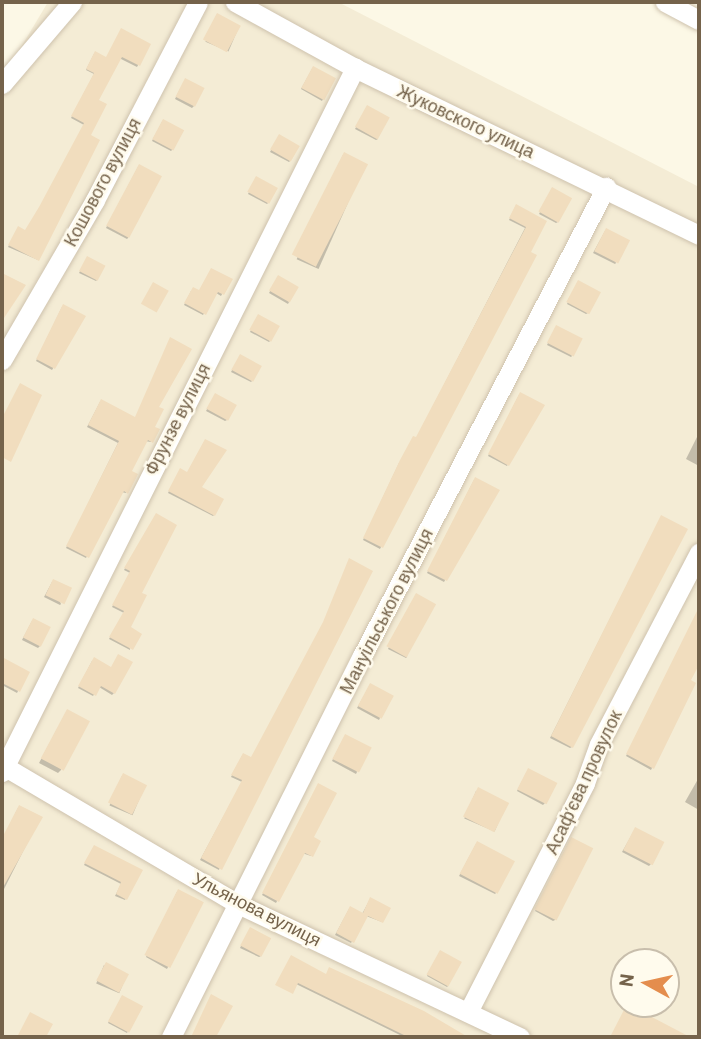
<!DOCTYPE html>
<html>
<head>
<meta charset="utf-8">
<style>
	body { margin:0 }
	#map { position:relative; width:701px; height:1039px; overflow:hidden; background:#fcf8e6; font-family:Barlow,sans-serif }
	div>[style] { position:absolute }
	.residential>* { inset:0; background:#f4ecd5 }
	.shadow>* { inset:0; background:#0003; transform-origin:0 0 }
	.building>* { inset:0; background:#f1ddbe; transform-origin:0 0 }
	.roads { filter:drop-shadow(0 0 2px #cec2ad) drop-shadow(0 0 2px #cec2ad) }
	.street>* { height:19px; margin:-9.5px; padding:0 9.5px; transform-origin:9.5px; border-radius:9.5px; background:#fff }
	span { translate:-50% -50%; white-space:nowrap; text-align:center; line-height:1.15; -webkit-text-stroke:5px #fffbed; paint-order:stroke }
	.street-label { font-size:18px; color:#75634b }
	.frame { position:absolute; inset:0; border:4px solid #75634b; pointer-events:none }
	.north { position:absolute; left:610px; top:948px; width:70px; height:70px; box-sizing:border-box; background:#fffbed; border:2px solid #c8beac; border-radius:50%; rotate:278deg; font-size:19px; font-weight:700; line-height:28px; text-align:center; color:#75634b }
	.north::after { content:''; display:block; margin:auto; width:24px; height:32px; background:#e48d4d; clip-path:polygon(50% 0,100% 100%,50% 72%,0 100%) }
</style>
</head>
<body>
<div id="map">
	<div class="residential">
		<div style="clip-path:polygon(evenodd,48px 2px,338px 2px,699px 187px,699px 1037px,2px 1037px,2px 79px,48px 2px,624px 962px,666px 962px,666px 1004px,624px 1004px,624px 962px)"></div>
	</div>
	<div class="shadow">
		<div style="left:216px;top:17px;width:25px;height:27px;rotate:23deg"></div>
		<div style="clip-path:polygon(149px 45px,137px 67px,119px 58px,97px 101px,88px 136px,38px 260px,8px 247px,17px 230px,25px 232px,38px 211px,84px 125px,71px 118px,94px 74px,86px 70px,94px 54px,106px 59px)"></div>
		<div style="clip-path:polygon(312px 69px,323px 99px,322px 101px,301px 89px)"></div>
		<div style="clip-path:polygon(184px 82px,194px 106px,192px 108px,175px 99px)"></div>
		<div style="clip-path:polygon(366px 109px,378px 139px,376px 140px,355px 129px)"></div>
		<div style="clip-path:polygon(162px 122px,173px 149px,171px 151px,152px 141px)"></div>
		<div style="clip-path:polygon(278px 138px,290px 161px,289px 162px,270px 152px)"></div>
		<div style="left:343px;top:155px;width:24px;height:114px;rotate:24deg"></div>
		<div style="clip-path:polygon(138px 167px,128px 238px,127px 239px,106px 228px)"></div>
		<div style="clip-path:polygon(255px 180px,268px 203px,267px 204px,248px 194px)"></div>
		<div style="clip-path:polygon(551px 191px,558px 222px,556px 223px,539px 214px)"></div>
		<div style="clip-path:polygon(515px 208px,545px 221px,380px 549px,363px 540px,399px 463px,416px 439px,525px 228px,509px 220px)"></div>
		<div style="clip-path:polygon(605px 231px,616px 263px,615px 264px,593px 253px)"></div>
		<div style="clip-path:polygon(86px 260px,97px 280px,96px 281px,79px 273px)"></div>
		<div style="clip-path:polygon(277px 279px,289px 302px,288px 304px,269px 293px)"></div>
		<div style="clip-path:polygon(230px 280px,221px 296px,216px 293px,203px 315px,184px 305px,191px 291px,199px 292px)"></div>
		<div style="clip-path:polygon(577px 284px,588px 313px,586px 314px,567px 304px)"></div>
		<div style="clip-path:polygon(62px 307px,84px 317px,52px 370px,36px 361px)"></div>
		<div style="clip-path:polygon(257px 317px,270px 341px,269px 342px,250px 332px)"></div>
		<div style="clip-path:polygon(555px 329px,572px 356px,571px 357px,547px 345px)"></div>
		<div style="clip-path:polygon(239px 358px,252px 381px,251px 382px,231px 372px)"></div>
		<div style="clip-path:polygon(519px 395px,508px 464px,507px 466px,488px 456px)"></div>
		<div style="clip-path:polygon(214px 397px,227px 420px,225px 421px,206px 411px)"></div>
		<div style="clip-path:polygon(100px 402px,135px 418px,156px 407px,151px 442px,145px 441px,130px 472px,126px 493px,121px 492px,86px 558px,66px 548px,118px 443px,87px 427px)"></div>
		<div style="clip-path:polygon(699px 433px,699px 466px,686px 459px)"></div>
		<div style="clip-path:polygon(179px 472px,214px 515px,213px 516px,168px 493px)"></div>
		<div style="clip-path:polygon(474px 480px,497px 490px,444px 582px,427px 573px)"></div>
		<div style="clip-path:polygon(155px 517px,128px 628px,130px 650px,109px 639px,124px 613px,112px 607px,130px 573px,124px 570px)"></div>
		<div style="clip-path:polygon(660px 519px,572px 747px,570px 748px,550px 738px)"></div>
		<div style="clip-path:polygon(52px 582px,61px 604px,60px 605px,44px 597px)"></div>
		<div style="clip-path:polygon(415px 597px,407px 657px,406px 658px,388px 649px)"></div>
		<div style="clip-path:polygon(699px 614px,699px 659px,689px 681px,694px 683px,651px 770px,626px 756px)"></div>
		<div style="clip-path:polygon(32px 621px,40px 646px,38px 648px,22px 640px)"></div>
		<div style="clip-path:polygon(2px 659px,28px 672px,17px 693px,2px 685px)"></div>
		<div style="clip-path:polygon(92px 661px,114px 693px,112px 695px,99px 687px,93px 696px,78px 688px)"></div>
		<div style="clip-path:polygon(369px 687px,380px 718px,379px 720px,357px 708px)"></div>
		<div style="clip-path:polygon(67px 711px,61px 770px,58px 773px,39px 763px)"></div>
		<div style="clip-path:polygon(344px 738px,357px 772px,356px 774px,332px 761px)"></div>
		<div style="clip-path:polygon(242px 756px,251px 759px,219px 870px,200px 860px,242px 782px,231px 777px)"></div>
		<div style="clip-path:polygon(527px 772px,545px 803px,543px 805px,517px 791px)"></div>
		<div style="left:122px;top:776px;width:25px;height:32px;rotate:23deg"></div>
		<div style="clip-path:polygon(698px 779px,699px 780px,699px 810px,685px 802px)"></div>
		<div style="clip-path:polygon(317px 787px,311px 856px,302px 853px,276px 903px,262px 895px)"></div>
		<div style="left:476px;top:791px;width:33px;height:30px;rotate:23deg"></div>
		<div style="clip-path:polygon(18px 808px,40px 818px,2px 893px,2px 841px)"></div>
		<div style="clip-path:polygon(634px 831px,651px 864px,649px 866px,622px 852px)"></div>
		<div style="clip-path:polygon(570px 840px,555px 920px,553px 921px,535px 911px)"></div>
		<div style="clip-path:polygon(476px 844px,496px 893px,495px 894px,459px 876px)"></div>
		<div style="clip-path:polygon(93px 848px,140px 871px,125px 900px,115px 896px,121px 884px,84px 865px)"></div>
		<div style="clip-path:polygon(177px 892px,202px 903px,167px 969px,146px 957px)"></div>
		<div style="clip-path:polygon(369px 901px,382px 922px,366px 916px,351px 943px,335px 935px,349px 909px,362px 914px)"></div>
		<div style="clip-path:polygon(249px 931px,261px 956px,259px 957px,240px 948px)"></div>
		<div style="clip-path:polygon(439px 954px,448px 986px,447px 987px,427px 976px)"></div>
		<div style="left:104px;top:965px;width:25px;height:20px;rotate:23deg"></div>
		<div style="clip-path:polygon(325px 975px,423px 1012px,466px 1037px,404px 1037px,296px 984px,276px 984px)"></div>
		<div style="clip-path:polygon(121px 999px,128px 1031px,127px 1033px,108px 1023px)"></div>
	</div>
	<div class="building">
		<div style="left:217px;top:13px;width:27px;height:30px;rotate:28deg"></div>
		<div style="clip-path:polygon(121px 28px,151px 44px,140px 66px,122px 57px,99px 100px,107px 104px,91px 135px,100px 140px,39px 261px,8px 245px,18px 226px,25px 230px,39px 207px,84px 123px,71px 116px,94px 73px,86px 69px,95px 51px,106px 57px)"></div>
		<div style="left:313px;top:66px;width:26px;height:25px;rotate:28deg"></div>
		<div style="left:185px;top:78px;width:22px;height:21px;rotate:27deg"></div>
		<div style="left:367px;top:105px;width:26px;height:25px;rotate:29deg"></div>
		<div style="left:163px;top:119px;width:24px;height:23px;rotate:28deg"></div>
		<div style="left:279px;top:134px;width:24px;height:18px;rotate:30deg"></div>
		<div style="left:344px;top:152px;width:27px;height:115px;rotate:27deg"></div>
		<div style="left:139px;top:164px;width:26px;height:70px;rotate:28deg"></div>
		<div style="left:256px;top:176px;width:25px;height:18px;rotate:29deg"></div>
		<div style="left:552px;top:187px;width:23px;height:28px;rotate:29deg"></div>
		<div style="clip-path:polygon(516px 204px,547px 221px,531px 252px,537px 255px,383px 548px,363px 538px,400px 460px,413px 436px,416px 437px,526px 227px,509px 218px)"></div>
		<div style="left:606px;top:228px;width:27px;height:26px;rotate:27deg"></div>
		<div style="left:87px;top:256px;width:21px;height:17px;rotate:28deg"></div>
		<div style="clip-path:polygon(211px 268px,233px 279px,224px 295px,218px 292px,206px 315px,184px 303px,193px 287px,199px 290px)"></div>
		<div style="clip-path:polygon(2px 273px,26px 285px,2px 321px)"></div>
		<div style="left:278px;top:275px;width:24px;height:18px;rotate:30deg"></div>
		<div style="left:578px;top:280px;width:26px;height:25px;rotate:28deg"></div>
		<div style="left:153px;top:282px;width:18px;height:25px;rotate:29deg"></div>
		<div style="clip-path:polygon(63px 304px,86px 316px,55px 369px,36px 359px)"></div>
		<div style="left:258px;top:314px;width:25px;height:18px;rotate:29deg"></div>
		<div style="left:556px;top:325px;width:30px;height:20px;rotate:27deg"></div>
		<div style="clip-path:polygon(170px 337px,192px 349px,159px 407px,164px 409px,155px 427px,160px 429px,153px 443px,148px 440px,132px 471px,138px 474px,128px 494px,124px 491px,89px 558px,66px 546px,119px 441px,88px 425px,101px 399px,135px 417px)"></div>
		<div style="left:240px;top:354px;width:25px;height:18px;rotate:29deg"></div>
		<div style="clip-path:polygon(20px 383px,42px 395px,11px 462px,2px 457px,2px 418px)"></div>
		<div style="clip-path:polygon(520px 392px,545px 405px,509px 466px,488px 454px)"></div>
		<div style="left:215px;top:393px;width:25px;height:18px;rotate:29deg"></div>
		<div style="clip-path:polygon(205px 439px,227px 450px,202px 487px,224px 499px,215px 516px,168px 491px,180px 468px,187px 472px)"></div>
		<div style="clip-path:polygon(475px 477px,500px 490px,447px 581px,427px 571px)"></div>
		<div style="clip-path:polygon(156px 513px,177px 525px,142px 593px,147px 595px,131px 627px,142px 634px,133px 650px,109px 637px,124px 611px,112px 605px,130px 571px,124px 568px)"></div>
		<div style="clip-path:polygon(661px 515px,688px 529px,573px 748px,551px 736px)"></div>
		<div style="clip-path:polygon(349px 558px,373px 571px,222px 870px,201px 858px,242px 780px,231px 775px,243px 753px,251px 757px,323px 622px)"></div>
		<div style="left:53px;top:579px;width:21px;height:18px;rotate:25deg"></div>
		<div style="left:416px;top:593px;width:23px;height:61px;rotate:29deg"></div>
		<div style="clip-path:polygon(699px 607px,699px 665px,691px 680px,696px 683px,654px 769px,626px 754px)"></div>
		<div style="left:33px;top:618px;width:20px;height:22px;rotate:27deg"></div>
		<div style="clip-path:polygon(118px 654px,133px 662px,115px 694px,101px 686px,96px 696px,78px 686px,94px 657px,111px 667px)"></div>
		<div style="clip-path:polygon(2px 657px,30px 672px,20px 692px,2px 683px)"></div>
		<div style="left:370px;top:683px;width:27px;height:26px;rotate:28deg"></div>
		<div style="left:67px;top:709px;width:26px;height:56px;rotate:28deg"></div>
		<div style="left:345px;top:734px;width:30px;height:28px;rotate:27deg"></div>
		<div style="left:528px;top:768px;width:33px;height:24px;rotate:27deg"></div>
		<div style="left:123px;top:773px;width:27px;height:33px;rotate:27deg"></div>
		<div style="clip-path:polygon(318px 783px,337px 793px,314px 837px,321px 841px,313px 857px,305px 853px,279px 902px,262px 893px)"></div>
		<div style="left:478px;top:787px;width:35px;height:33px;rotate:27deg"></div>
		<div style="clip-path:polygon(19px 805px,43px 817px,2px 889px,2px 838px)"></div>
		<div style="left:635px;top:827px;width:33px;height:26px;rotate:27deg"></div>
		<div style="left:571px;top:837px;width:25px;height:81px;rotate:27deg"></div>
		<div style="left:477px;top:841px;width:43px;height:37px;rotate:28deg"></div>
		<div style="clip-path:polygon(94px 845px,143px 870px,127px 900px,116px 894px,121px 882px,84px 863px)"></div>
		<div style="left:178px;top:889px;width:29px;height:74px;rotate:27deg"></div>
		<div style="clip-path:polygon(370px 897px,391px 908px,383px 923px,368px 916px,354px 943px,336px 933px,350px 906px,363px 913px)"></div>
		<div style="left:250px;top:927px;width:24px;height:21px;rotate:28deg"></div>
		<div style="left:440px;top:950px;width:25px;height:28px;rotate:29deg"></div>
		<div style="clip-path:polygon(291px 955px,326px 974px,329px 967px,424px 1011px,468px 1037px,408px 1037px,298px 983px,293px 994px,275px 985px)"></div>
		<div style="left:106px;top:962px;width:26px;height:21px;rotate:28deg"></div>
		<div style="clip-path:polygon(211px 994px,233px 1006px,216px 1037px,191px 1037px)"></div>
		<div style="left:122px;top:995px;width:24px;height:30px;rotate:28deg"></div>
		<div style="clip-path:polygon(627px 1004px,690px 1037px,610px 1037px)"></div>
		<div style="clip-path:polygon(30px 1012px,53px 1024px,46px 1037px,17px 1037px)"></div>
	</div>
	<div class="roads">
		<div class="street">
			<div style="left:235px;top:2px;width:137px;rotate:28.8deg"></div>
			<div style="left:355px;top:68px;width:382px;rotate:25.9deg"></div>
			<div style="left:665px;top:2px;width:38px;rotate:28deg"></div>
			<div style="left:2px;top:84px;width:108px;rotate:-49.5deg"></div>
			<div style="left:2px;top:360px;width:185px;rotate:-59.8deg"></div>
			<div style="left:95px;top:200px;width:223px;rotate:-62.5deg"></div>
			<div style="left:2px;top:765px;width:274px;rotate:30.5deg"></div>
			<div style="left:238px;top:904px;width:312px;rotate:25.3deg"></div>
			<div style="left:2px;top:772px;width:788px;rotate:-63.37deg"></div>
			<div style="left:468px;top:1012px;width:257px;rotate:-62.9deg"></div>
			<div style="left:585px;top:783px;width:41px;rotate:-70.3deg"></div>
			<div style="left:599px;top:744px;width:216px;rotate:-62.4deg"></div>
			<div style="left:171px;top:1037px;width:426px;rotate:-63.4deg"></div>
			<div style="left:362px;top:656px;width:529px;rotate:-62.51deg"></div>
		</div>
	</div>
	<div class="street-label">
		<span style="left:466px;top:121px;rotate:25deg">Жуковского улица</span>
		<span style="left:102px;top:182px;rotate:-62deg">Кошового вулиця</span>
		<span style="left:177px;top:419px;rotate:-63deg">Фрунзе вулиця</span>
		<span style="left:386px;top:611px;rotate:-63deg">Мануільського вулиця</span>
		<span style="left:583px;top:782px;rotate:-65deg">Асаф’єва провулок</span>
		<span style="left:257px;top:909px;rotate:27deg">Ульянова вулиця</span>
	</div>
	<div class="frame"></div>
	<div class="north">N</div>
</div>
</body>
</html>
